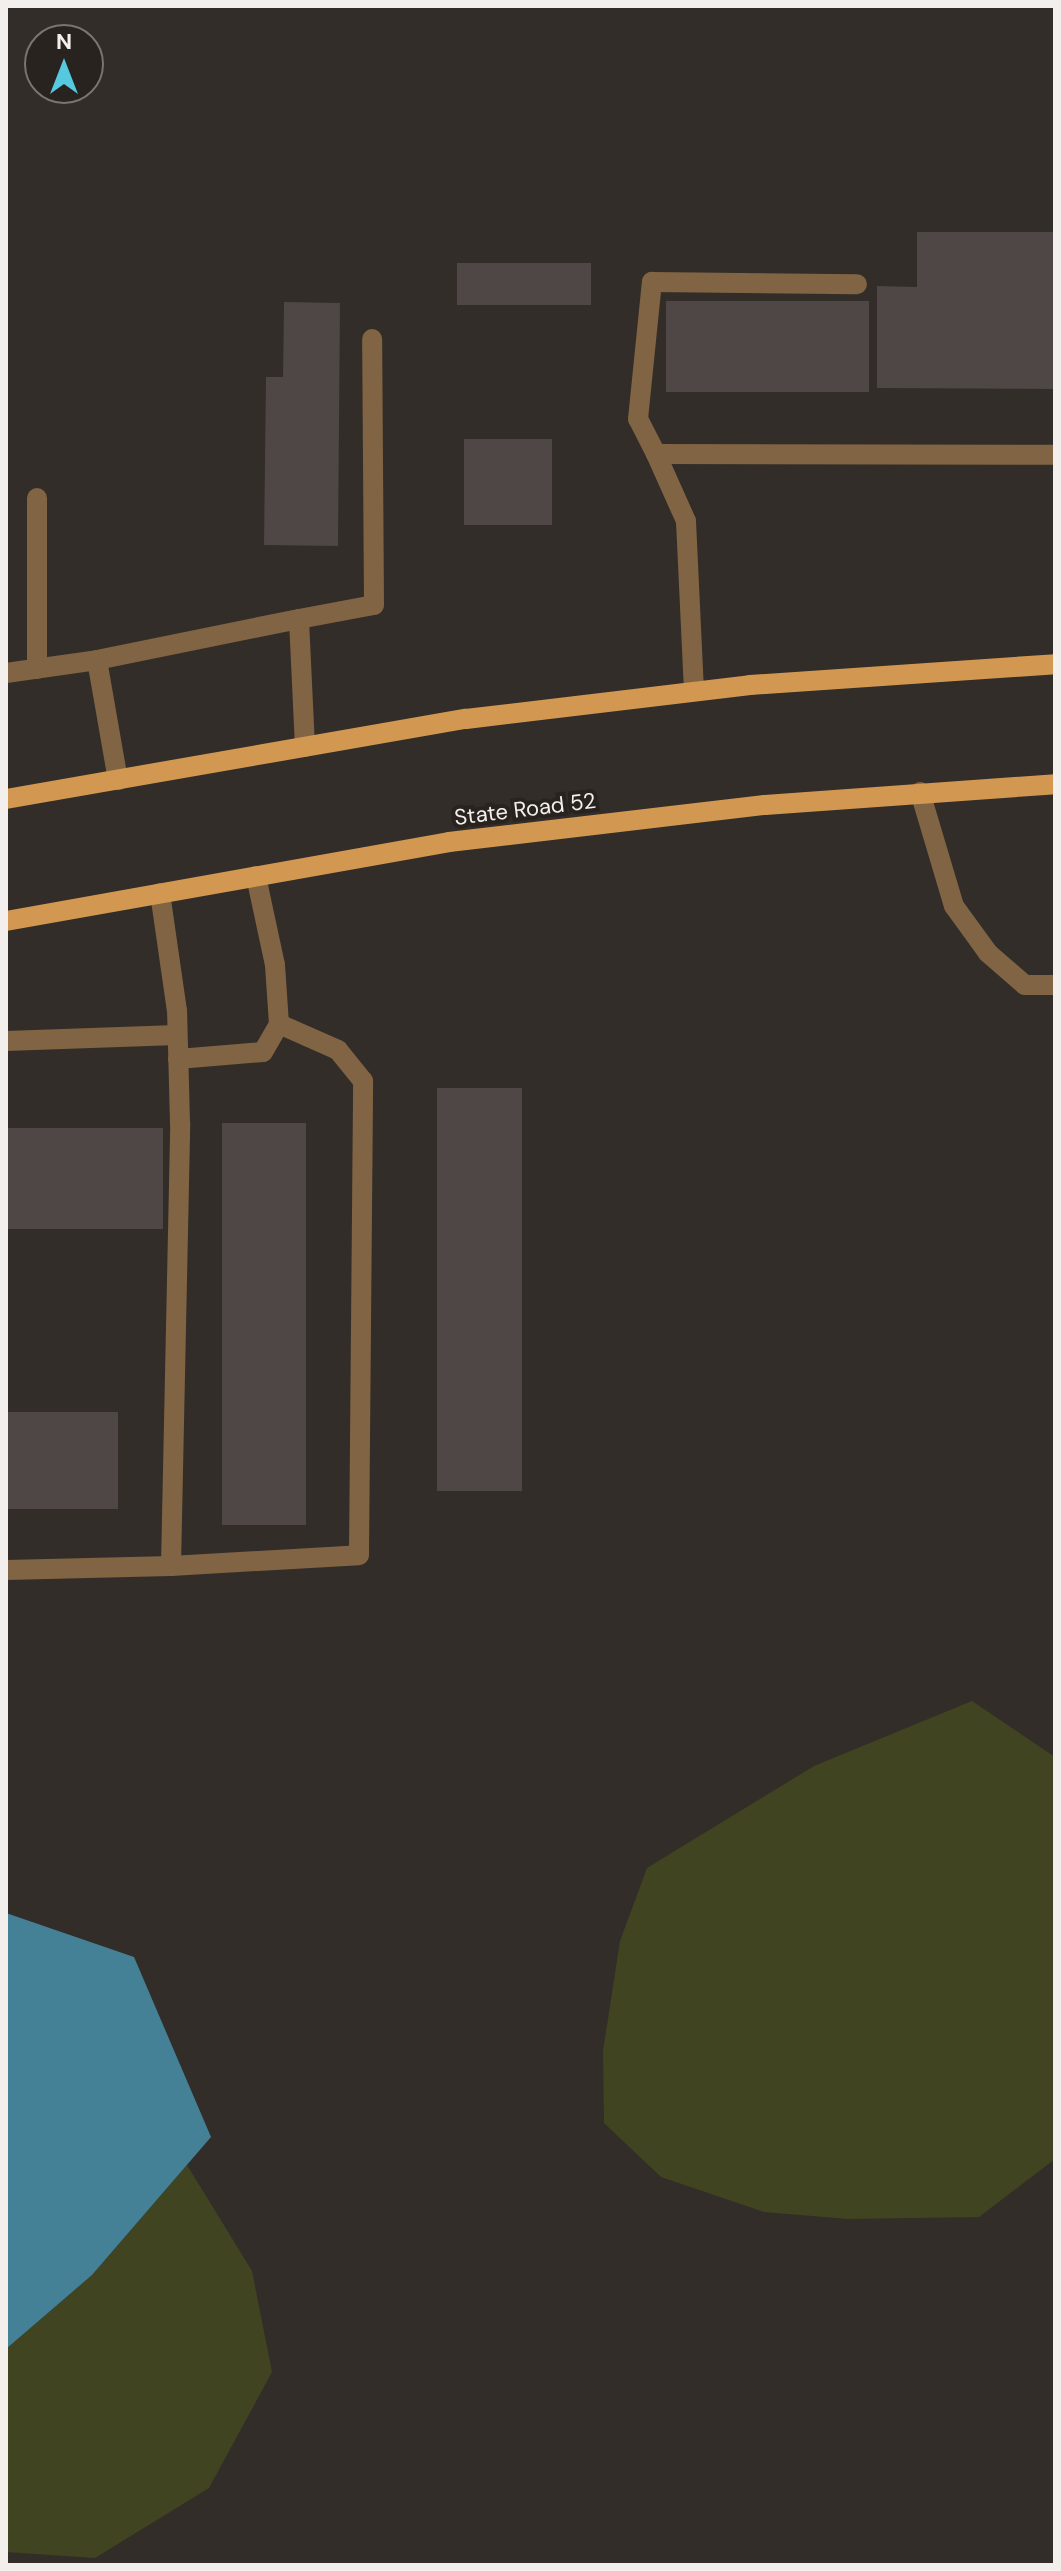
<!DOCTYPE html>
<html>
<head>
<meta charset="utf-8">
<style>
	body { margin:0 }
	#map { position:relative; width:1061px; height:2571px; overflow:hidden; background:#322d28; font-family:"DM Sans",sans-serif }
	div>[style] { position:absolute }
	.green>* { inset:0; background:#404420 }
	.water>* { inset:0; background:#448197 }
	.building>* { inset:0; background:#4e4745; transform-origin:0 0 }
	.minor>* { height:20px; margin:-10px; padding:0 10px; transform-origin:10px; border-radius:10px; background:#806443 }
	.major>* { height:20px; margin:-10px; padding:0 10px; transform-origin:10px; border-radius:10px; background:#d29851 }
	span { translate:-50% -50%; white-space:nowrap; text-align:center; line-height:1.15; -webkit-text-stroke:8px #28231f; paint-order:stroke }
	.street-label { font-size:22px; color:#f2efec }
	.frame { position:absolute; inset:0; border:8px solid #f2efec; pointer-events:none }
	.north { position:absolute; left:24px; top:24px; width:80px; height:80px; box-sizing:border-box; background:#28231f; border:2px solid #797571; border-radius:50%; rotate:0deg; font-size:22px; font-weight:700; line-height:32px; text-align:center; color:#f2efec }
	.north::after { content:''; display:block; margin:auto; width:28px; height:36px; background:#56c9e1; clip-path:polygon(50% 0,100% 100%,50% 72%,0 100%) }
</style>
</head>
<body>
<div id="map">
	<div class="green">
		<div style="clip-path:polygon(972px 1701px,1055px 1757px,1055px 2159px,979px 2217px,848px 2219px,764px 2212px,661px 2177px,604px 2123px,603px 2051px,620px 1941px,647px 1868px,814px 1766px)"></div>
		<div style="clip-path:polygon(187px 2165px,252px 2271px,272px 2372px,209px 2488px,95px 2558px,6px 2552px,6px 2349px,92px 2275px)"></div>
	</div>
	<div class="water">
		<div style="clip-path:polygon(6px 1913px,134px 1957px,211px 2137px,92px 2275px,6px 2349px)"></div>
	</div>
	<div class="building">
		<div style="clip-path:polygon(917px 232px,1055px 232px,1055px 389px,877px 388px,877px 286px,917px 287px)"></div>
		<div style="left:457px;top:263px;width:134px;height:42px"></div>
		<div style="left:666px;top:301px;width:203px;height:91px"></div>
		<div style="clip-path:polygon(284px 302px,340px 303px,338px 546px,264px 545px,266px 377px,283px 377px)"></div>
		<div style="left:464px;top:439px;width:88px;height:86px"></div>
		<div style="left:437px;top:1088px;width:85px;height:403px"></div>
		<div style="left:222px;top:1123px;width:84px;height:402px"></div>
		<div style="left:6px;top:1128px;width:157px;height:101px"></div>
		<div style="left:6px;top:1412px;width:112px;height:97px"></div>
	</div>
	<div class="minor">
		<div style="left:656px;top:454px;width:39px;rotate:-117deg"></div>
		<div style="left:638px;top:419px;width:138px;rotate:-84.2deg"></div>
		<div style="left:652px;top:282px;width:205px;rotate:0.6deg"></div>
		<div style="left:37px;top:498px;width:171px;rotate:90deg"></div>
		<div style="left:97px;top:660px;width:206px;rotate:-11.5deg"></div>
		<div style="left:6px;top:673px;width:92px;rotate:-8.1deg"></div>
		<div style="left:97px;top:660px;width:122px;rotate:80.1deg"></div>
		<div style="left:694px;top:691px;width:170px;rotate:-92.7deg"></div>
		<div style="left:686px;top:521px;width:73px;rotate:-114.1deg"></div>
		<div style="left:656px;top:454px;width:399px;rotate:0.1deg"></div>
		<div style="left:305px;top:747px;width:128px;rotate:-92.7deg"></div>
		<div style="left:299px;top:619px;width:76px;rotate:-10.6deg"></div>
		<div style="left:374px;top:605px;width:266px;rotate:-90.4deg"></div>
		<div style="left:920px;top:792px;width:119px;rotate:73.4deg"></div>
		<div style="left:954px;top:906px;width:58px;rotate:54.1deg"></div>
		<div style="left:988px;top:953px;width:49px;rotate:40.9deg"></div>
		<div style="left:1025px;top:985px;width:30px"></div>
		<div style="left:6px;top:1041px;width:171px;rotate:-2deg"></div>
		<div style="left:178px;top:1059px;width:85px;rotate:-4.7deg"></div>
		<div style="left:263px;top:1052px;width:32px;rotate:-60deg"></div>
		<div style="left:279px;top:1024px;width:59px;rotate:-93.9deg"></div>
		<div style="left:275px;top:965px;width:91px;rotate:-102.1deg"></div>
		<div style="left:171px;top:1566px;width:188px;rotate:-3.3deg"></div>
		<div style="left:359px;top:1555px;width:474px;rotate:-89.5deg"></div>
		<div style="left:363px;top:1081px;width:40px;rotate:-129deg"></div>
		<div style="left:338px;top:1050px;width:64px;rotate:-156.2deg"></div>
		<div style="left:6px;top:1570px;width:165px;rotate:-1.4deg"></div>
		<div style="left:171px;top:1566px;width:443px;rotate:-88.8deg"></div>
		<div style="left:180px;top:1123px;width:112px;rotate:-91.5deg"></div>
		<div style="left:177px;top:1011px;width:119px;rotate:-98.2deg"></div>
	</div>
	<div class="major">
		<div style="left:6px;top:799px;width:467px;rotate:-9.9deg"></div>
		<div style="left:466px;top:719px;width:286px;rotate:-6.8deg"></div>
		<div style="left:750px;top:685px;width:306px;rotate:-3.9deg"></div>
		<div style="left:6px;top:921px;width:450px;rotate:-10.1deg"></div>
		<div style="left:449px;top:842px;width:318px;rotate:-6.7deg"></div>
		<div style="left:765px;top:805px;width:291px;rotate:-4.1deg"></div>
	</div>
	<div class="street-label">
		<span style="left:525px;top:809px;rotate:-7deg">State Road 52</span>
	</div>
	<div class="frame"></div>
	<div class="north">N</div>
</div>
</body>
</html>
